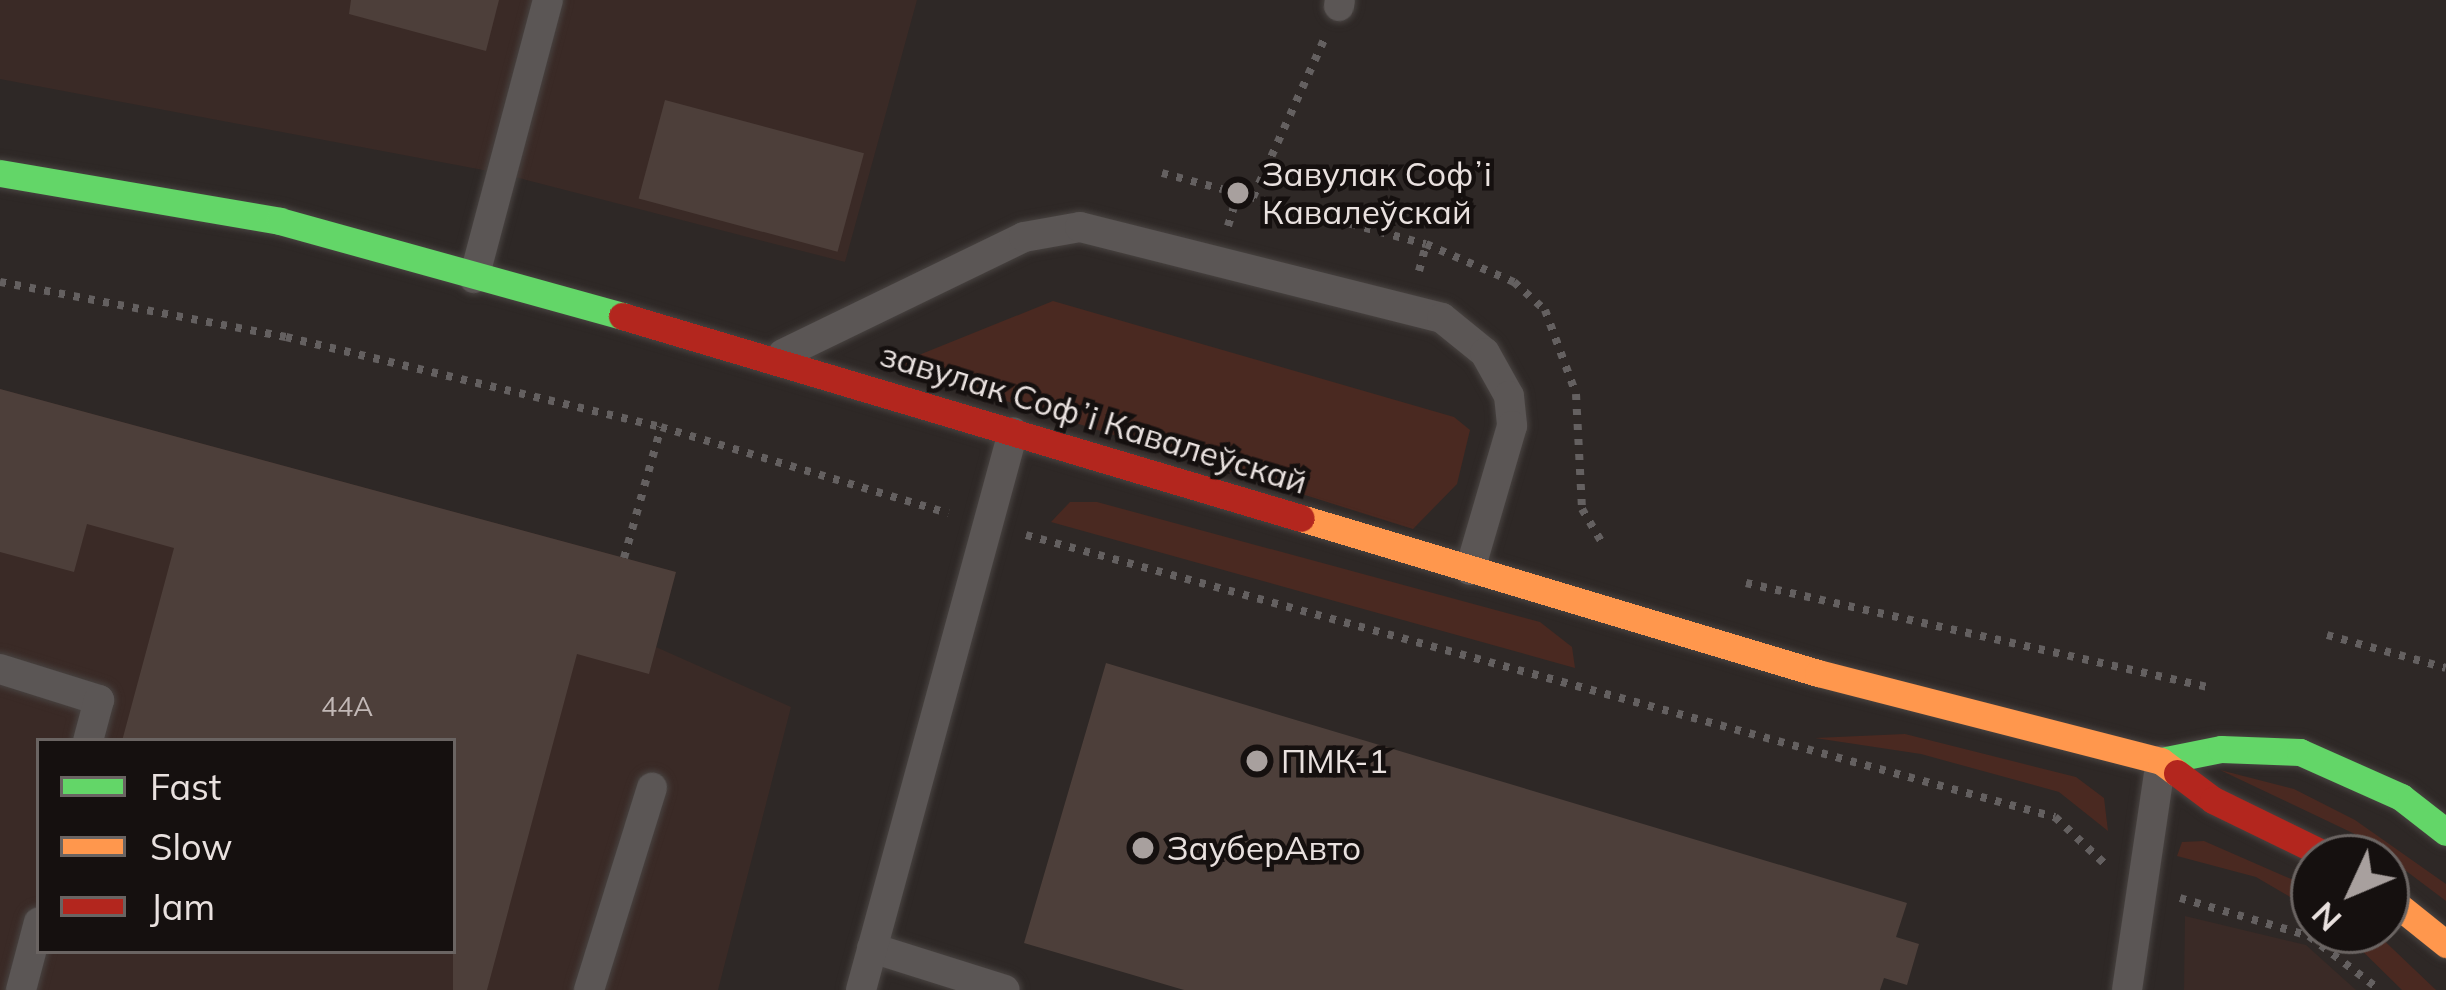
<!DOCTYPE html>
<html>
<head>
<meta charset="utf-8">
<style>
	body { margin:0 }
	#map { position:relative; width:2446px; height:990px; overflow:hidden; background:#2e2826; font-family:Mulish,sans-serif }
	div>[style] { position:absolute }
	.built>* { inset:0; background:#3a2a26 }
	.green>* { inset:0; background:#4a2921 }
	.building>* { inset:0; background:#4d3f3a; transform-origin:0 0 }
	.path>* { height:8px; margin-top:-4px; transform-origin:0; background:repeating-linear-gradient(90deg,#646060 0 6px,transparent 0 15px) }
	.roads { filter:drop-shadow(0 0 3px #484341) drop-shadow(0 0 3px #484341) }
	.lane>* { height:30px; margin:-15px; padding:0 15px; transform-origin:15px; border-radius:15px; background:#5b5655 }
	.fast>* { height:27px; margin:-13.5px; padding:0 13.5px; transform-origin:13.5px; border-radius:13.5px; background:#63d668 }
	.slow>* { height:27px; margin:-13.5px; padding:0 13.5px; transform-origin:13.5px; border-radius:13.5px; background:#ff974d }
	.jam>* { height:27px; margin:-13.5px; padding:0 13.5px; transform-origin:13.5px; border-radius:13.5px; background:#b3261e }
	.dots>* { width:33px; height:33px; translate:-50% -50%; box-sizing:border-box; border:6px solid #15100f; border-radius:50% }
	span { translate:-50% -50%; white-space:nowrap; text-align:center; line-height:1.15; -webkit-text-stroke:9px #15100f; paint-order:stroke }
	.number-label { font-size:27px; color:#c2b8b6 }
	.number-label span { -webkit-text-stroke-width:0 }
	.poi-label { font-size:33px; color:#e9e1df }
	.left { translate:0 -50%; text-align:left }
	.street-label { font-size:33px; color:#e9e1df }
	.legend { position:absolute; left:36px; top:738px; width:420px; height:216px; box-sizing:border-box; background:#15100f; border:3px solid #6a6462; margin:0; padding:15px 21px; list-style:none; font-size:36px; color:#e9e1df }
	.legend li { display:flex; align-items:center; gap:24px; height:60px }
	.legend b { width:60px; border:3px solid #6a6462 }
	.north { position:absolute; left:2290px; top:834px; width:120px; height:120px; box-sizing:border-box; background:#15100f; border:3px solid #6a6462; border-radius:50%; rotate:226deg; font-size:33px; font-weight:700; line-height:48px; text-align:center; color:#e9e1df }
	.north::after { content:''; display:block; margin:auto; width:42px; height:54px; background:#a8a09e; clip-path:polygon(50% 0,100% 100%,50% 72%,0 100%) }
</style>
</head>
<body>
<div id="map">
	<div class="built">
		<div style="clip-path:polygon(0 0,917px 0,845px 262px,499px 173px,0 79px)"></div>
		<div style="clip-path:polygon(evenodd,0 389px,676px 572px,656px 647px,791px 707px,718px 990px,0 990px,0 389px,39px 741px,453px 741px,453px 951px,39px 951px,39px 741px)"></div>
		<div style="clip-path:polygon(2185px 916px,2306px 945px,2356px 990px,2184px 990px)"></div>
	</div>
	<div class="green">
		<div style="clip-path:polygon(1053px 301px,1454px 417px,1470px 430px,1457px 484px,1413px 529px,904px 369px,904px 361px)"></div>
		<div style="clip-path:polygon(1070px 502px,1097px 502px,1540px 622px,1572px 647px,1575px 668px,1051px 522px)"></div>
		<div style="clip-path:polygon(1905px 734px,2076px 777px,2104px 798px,2108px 831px,2059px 792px,1921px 754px,1815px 738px)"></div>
		<div style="clip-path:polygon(2220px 770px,2294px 789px,2355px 820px,2446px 884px,2446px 901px,2361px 837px)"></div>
		<div style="clip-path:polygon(2204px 841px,2314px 889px,2314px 911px,2256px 877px,2177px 856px,2182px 842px)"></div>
		<div style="clip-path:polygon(2341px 930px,2373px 930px,2436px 990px,2402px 990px)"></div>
	</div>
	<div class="building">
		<div style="clip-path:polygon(351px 0,499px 0,486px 51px,349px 14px)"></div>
		<div style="left:665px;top:100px;width:206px;height:102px;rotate:15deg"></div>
		<div style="clip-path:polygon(0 389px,676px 572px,649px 674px,577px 654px,487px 990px,453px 990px,453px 741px,122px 741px,174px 548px,87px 524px,74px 572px,0 552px)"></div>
		<div style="clip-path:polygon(1106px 663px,1907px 903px,1896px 937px,1919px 944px,1907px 985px,1884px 978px,1880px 990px,1184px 990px,1024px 943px)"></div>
	</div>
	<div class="path">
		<div style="left:1162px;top:173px;width:273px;rotate:15.1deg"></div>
		<div style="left:1426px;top:244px;width:96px;rotate:23.4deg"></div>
		<div style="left:1514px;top:282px;width:42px;rotate:42.1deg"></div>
		<div style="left:1545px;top:310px;width:90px;rotate:69.7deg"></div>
		<div style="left:1576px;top:394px;width:115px;rotate:87deg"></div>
		<div style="left:1582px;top:509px;width:43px;rotate:59.3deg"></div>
		<div style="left:1253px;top:197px;width:172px;rotate:-65.7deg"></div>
		<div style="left:1228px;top:226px;width:34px;rotate:-73deg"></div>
		<div style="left:1419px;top:271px;width:28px;rotate:-75deg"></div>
		<div style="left:0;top:282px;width:291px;rotate:10.9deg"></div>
		<div style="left:286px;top:337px;width:386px;rotate:13.5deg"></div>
		<div style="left:661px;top:427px;width:300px;rotate:16.7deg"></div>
		<div style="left:1026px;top:535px;width:1067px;rotate:15.33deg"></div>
		<div style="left:2055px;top:817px;width:70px;rotate:43.3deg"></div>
		<div style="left:624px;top:558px;width:136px;rotate:-74.2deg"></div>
		<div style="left:1746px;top:583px;width:477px;rotate:12.7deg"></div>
		<div style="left:2327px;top:635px;width:123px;rotate:15.5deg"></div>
		<div style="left:2180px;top:898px;width:134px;rotate:16.4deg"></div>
		<div style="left:2309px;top:936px;width:89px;rotate:37.3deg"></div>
	</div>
	<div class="roads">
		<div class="lane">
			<div style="left:1339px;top:6px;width:6px;rotate:-81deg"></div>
			<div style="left:474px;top:278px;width:288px;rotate:-75.1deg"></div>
			<div style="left:783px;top:354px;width:268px;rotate:-25.9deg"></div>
			<div style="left:1024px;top:237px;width:57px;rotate:-10.1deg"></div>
			<div style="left:1080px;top:227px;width:373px;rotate:14.1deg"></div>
			<div style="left:1442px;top:318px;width:55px;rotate:39.1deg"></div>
			<div style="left:1485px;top:353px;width:49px;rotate:60.8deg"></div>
			<div style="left:1509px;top:396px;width:30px;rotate:84deg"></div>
			<div style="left:1512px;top:426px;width:150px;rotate:106.3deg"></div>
			<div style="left:0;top:669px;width:104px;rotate:17.4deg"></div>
			<div style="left:99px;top:700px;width:42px;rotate:105deg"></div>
			<div style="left:872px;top:948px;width:139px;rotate:17.5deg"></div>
			<div style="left:21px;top:990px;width:70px;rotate:-75.2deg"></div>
			<div style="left:589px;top:990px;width:212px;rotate:-72.7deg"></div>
			<div style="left:861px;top:990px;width:578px;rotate:-74.76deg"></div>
			<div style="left:2127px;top:990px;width:232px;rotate:-81.6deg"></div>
		</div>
		<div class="fast">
			<div style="left:0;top:173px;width:284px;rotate:9.7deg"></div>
			<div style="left:280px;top:221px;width:355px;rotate:15.5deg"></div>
			<div style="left:2161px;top:761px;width:61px;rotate:-11.3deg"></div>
			<div style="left:2221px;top:749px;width:79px;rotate:2.2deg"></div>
			<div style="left:2300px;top:752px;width:111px;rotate:24deg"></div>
			<div style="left:2401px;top:797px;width:57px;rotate:37.9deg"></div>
		</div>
		<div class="slow">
			<div style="left:1301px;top:518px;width:540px;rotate:16.69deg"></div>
			<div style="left:1818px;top:673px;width:354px;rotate:14.4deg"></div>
			<div style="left:2161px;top:761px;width:20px;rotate:37deg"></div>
			<div style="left:2386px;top:896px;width:77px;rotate:38.7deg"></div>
		</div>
		<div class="jam">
			<div style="left:622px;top:316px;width:708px;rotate:16.57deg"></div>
			<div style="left:2177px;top:773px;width:45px;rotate:36.9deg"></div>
			<div style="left:2213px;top:800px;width:132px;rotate:26deg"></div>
		</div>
	</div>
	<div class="dots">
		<div style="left:1238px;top:193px;background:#a8a09e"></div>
		<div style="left:1257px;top:761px;background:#a8a09e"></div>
		<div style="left:1143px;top:848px;background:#a8a09e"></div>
	</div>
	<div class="number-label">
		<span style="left:347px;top:707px">44А</span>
	</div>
	<div class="poi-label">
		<span class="left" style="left:1262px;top:193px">Завулак Софʼі<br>Кавалеўскай</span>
		<span class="left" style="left:1281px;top:761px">ПМК-1</span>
		<span class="left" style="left:1167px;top:848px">ЗауберАвто</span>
	</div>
	<div class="street-label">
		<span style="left:1094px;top:418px;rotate:17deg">завулак Софʼі Кавалеўскай</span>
	</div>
	<ul class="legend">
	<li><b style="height:15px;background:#63d668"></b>Fast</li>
	<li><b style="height:15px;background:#ff974d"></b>Slow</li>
	<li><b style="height:15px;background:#b3261e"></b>Jam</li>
	</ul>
	<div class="north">N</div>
</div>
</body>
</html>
